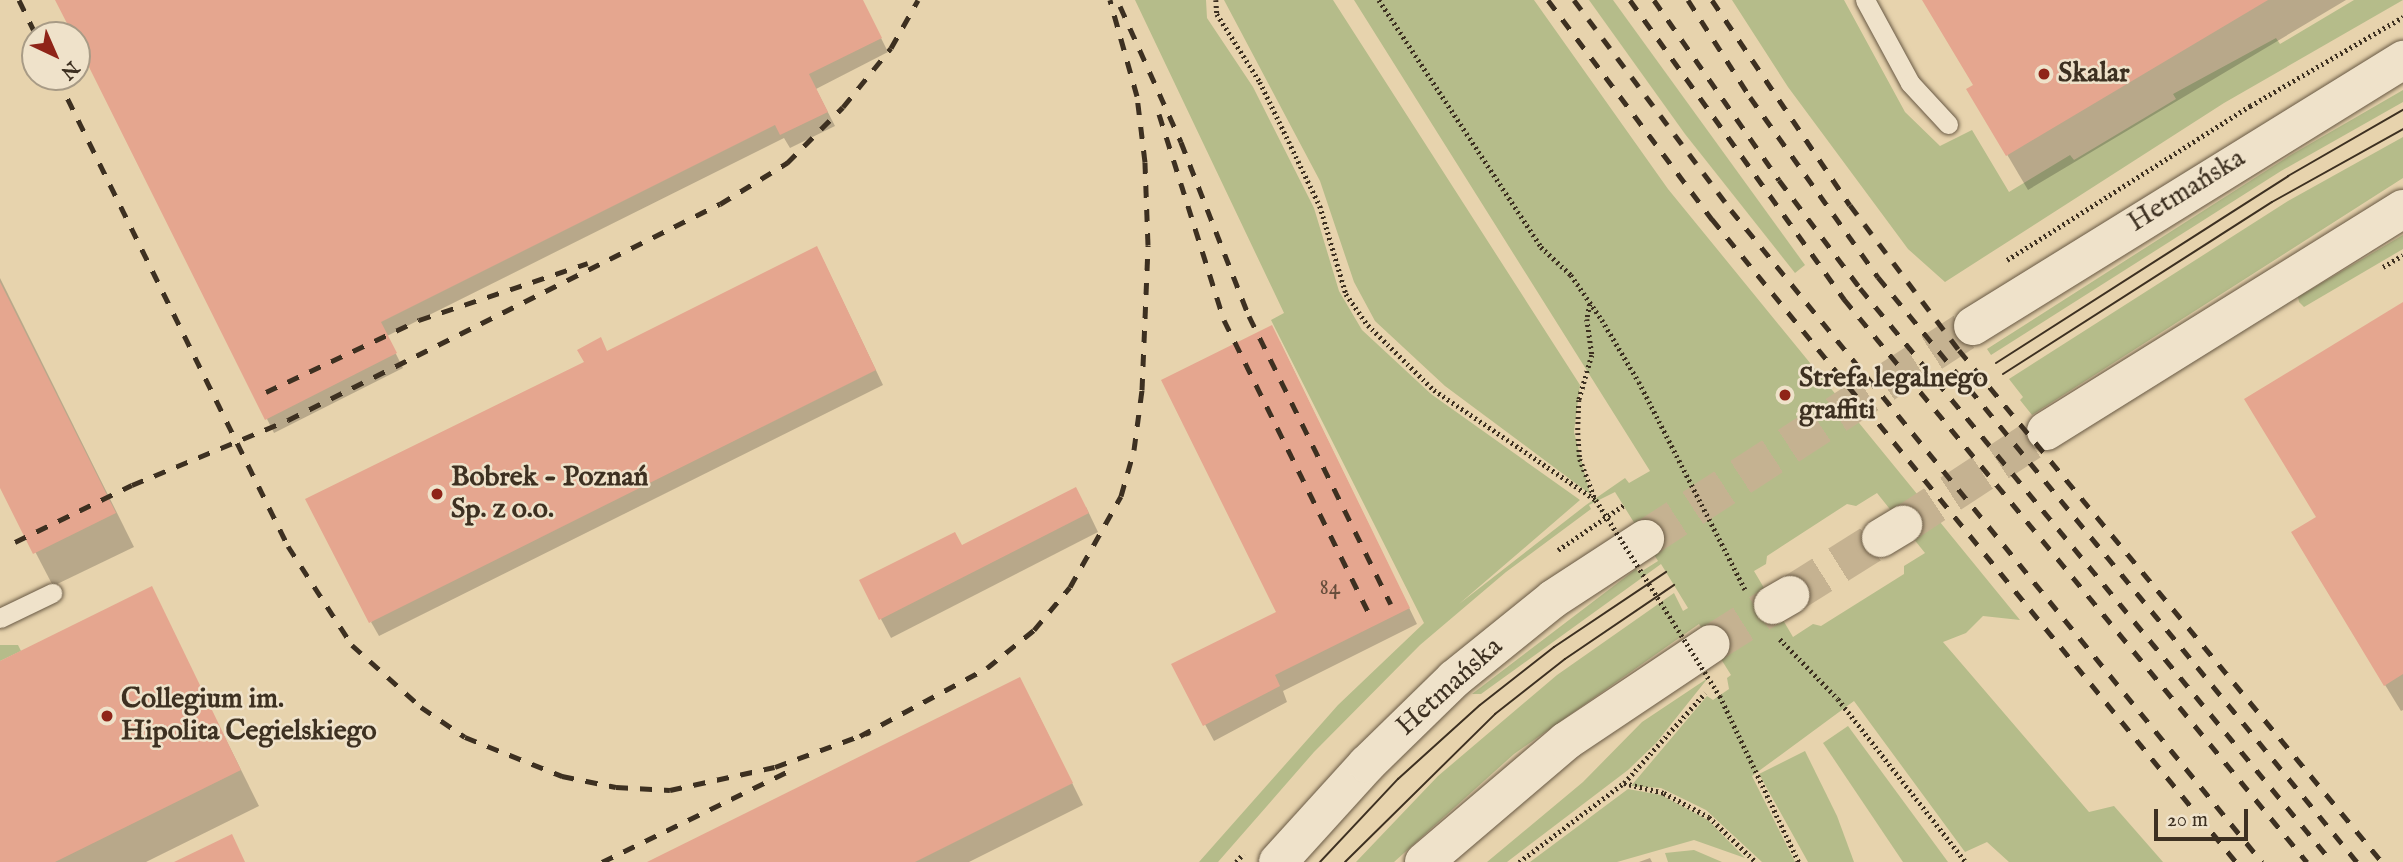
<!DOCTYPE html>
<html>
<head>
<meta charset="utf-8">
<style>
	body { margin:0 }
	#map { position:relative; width:2403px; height:862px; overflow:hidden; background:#e7d3ad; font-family:"IM FELL English",serif }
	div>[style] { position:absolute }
	.green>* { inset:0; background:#b5bc8a }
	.shadow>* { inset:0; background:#0003 }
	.building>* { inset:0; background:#e5a68f }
	.secondary-tunnel>* { height:38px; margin-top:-19px; transform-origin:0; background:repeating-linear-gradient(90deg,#c5b291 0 38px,transparent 0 57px) }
	.path>* { height:4.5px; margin-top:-2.25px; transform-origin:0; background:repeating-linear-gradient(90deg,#3d3021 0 2px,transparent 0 5.5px) }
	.roads { filter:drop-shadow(0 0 2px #685944) drop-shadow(0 0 2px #685944) }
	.lane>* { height:19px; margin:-9.5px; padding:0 9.5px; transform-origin:9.5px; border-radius:9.5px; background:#efe2ca }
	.secondary>* { height:38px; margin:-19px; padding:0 19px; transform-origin:19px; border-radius:19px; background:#efe2ca }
	.tram>* { height:2px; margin:-1px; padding:0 1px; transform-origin:1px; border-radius:1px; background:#3d3021 }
	.rail>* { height:5px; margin-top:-2.5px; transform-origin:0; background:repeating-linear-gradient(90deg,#3d3021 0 12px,transparent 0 24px) }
	.path-bridge>* { height:4.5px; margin-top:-2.25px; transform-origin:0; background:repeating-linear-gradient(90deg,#3d3021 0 2px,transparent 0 5.5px) }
	.dots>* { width:19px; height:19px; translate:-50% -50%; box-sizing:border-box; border:4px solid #efe2ca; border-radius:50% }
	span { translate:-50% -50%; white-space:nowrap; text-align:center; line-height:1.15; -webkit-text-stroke:5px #efe2ca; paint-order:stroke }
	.number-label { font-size:24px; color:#674e3c }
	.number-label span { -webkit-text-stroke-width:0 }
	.poi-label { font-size:28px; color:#3d3021; font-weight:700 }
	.left { translate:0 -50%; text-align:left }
	.street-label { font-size:28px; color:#3d3021 }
	.north { position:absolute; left:21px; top:21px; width:70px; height:70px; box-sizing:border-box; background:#efe2ca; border:2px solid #a89b86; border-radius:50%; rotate:136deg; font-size:19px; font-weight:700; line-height:28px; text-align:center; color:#3d3021 }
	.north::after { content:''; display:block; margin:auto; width:24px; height:32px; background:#8f2418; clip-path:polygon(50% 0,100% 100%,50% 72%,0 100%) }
	.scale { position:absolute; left:2154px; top:809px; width:94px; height:32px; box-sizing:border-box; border:4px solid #3d3021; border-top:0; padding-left:9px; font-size:21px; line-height:24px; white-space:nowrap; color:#3d3021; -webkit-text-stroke:5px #efe2ca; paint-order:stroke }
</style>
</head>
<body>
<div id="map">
	<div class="green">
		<div style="clip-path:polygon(evenodd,1135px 0,1206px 0,1207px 18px,1253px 87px,1314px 208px,1339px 291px,1362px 330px,1431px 394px,1580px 500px,1459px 604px,1586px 505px,1625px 478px,1629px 483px,1650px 471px,1354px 0,1534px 0,1668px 189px,2020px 620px,1983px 616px,1966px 633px,1943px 642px,2089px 812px,2114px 806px,2163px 862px,2009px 862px,1987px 842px,1965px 852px,1854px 701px,1752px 776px,1795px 862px,1762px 862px,1706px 810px,1661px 788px,1631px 786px,1707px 696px,1713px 700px,1729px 689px,1727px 678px,1731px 675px,1699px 624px,1514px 754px,1394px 862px,1356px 862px,1438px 776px,1557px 675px,1674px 593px,1683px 611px,1688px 608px,1661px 564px,1481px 694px,1472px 694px,1636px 569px,1639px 573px,1658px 561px,1615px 492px,1589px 505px,1591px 509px,1506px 572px,1420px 645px,1314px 752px,1218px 862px,1199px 862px,1338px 705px,1424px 623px,1271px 320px,1284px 313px,1135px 0,1877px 493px,1925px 553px,1904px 566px,1904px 574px,1821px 626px,1813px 624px,1793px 637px,1754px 571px,1766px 564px,1767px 556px,1847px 504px,1856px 506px,1877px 493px)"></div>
		<div style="clip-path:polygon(1224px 0,1333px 0,1580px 385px,1574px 432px,1590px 494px,1445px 386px,1375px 321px,1354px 282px,1320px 181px)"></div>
		<div style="clip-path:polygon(1589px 0,1613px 0,1805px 265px,1795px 273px,1685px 134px)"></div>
		<div style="clip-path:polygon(1732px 0,1844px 0,1905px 112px,1940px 146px,1972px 130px,2009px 192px,2070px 155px,2074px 160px,2176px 99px,2173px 94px,2276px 38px,2280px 44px,2354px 0,2403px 0,2224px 103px,1945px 282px,1908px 249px,1788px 87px)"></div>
		<div style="clip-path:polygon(2403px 90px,2403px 102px,2281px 171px,1991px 355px,1987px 349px,2289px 156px)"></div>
		<div style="clip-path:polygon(2403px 137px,2403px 178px,2032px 415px,2020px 400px,2023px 397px,2009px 379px,2288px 201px)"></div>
		<div style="clip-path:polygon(2403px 235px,2403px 249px,2304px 307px,2299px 302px,2298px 297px)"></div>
		<div style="clip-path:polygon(0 645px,18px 645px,21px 651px,0 661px)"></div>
		<div style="clip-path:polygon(1708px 678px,1656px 743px,1628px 770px,1507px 862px,1487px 862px,1583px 782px,1642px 722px)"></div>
		<div style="clip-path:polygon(1848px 726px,1948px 862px,1903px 862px,1823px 743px)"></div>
		<div style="clip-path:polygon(1805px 751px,1837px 816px,1854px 862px,1808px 862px,1759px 774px)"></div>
		<div style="clip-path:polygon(1628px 789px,1661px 795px,1708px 820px,1745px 858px,1694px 840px,1617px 862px,1530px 862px)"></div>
		<div style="clip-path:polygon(1694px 850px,1722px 862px,1668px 862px,1665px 853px)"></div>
	</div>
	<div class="shadow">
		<div style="clip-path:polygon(57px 0,862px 0,888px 52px,816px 89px,835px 126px,790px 148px,784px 138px,387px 336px,403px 368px,274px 433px)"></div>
		<div style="clip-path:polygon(1923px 0,2346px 0,2028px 190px,1969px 90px,1975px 86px)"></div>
		<div style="clip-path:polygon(824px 262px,883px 385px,379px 636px,371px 622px)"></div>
		<div style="clip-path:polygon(0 278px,134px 547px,53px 586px,0 484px)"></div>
		<div style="clip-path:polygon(2403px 304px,2403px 710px,2401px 711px,2308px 559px,2318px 518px)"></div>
		<div style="clip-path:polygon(1280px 342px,1417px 624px,1283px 691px,1287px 702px,1214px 741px,1173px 665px,1278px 613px)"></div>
		<div style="clip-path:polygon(1086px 507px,1098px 532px,891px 638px,861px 581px)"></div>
		<div style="clip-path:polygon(151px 589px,259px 806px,146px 862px,0 862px,0 663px)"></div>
		<div style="clip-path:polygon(1031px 700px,1083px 805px,969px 862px,651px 862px)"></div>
		<div style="clip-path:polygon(1650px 858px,1652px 862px,1639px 862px)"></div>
	</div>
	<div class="building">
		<div style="clip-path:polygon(55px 0,863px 0,882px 38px,809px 74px,828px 112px,780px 135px,775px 125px,381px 322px,397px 353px,265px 420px,77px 43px,77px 35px,73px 35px)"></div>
		<div style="clip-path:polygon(1922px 0,2268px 0,2006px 156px,1966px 89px,1973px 85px)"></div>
		<div style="clip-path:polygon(817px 246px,876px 370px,369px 623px,305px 499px,584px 362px,577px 350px,601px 337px,607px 351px)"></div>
		<div style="clip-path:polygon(0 282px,116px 513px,33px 554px,0 488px)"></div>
		<div style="clip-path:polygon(2403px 302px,2403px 674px,2384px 686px,2291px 532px,2316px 517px,2244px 399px)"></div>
		<div style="clip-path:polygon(1272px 325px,1410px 608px,1275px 675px,1280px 686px,1203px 726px,1171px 664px,1276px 612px,1161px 380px)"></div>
		<div style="clip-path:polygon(1076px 487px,1089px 513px,879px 620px,859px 580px,955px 532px,962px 545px)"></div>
		<div style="clip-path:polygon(152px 586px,241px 770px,55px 862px,0 862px,0 661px)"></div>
		<div style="clip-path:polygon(1020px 677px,1073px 783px,915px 862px,647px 862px)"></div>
		<div style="clip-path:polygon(232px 834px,245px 862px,174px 862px)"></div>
	</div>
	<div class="secondary-tunnel">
		<div style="left:1903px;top:525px;width:171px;rotate:-33.3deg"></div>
		<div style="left:1645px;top:539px;width:391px;rotate:-33deg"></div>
		<div style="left:1790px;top:595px;width:107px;rotate:-32.1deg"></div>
		<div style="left:1711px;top:644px;width:73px;rotate:-32.2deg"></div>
	</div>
	<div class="path">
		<div style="left:1216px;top:0;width:14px;rotate:86deg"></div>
		<div style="left:1217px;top:14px;width:80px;rotate:57.7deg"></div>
		<div style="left:1260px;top:82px;width:138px;rotate:64.2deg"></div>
		<div style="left:1320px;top:206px;width:92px;rotate:73.5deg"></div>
		<div style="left:1346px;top:294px;width:38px;rotate:55deg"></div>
		<div style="left:1368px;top:325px;width:93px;rotate:44.6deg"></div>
		<div style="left:1434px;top:390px;width:196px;rotate:34.2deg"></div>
		<div style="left:1379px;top:0;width:295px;rotate:56.7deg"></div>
		<div style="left:1541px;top:247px;width:41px;rotate:43deg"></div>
		<div style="left:1571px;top:275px;width:55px;rotate:55.4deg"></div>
		<div style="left:1602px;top:320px;width:72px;rotate:59.2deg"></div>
		<div style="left:1639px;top:382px;width:233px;rotate:62.9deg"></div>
		<div style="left:2007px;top:260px;width:288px;rotate:-32.4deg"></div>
		<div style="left:2250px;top:106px;width:177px;rotate:-30.2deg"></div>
		<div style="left:2383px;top:267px;width:23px;rotate:-31deg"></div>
		<div style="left:1590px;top:304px;width:15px;rotate:101deg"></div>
		<div style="left:1587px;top:319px;width:36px;rotate:82deg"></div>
		<div style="left:1592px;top:355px;width:47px;rotate:106.1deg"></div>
		<div style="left:1579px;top:400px;width:33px;rotate:92deg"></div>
		<div style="left:1578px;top:433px;width:26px;rotate:86deg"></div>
		<div style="left:1580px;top:459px;width:43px;rotate:69.4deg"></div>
		<div style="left:1558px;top:550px;width:80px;rotate:-34.3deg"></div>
		<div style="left:1780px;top:639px;width:83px;rotate:46deg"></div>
		<div style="left:1838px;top:699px;width:207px;rotate:51.9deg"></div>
		<div style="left:1720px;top:696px;width:184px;rotate:64.6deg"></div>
		<div style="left:1624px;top:783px;width:41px;rotate:14deg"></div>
		<div style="left:1664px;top:793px;width:51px;rotate:28.1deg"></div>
		<div style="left:1709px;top:817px;width:65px;rotate:43.8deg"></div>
		<div style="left:1236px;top:862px;width:11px;rotate:-49deg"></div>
		<div style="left:1519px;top:862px;width:131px;rotate:-37deg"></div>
		<div style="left:1624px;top:783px;width:121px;rotate:-48deg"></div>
	</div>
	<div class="roads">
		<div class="lane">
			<div style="left:1865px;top:0;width:94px;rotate:61.5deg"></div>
			<div style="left:1910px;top:83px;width:56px;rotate:47.2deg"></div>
			<div style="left:0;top:618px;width:58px;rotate:-25.7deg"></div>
		</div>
		<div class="secondary">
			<div style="left:1973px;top:326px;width:506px;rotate:-31.74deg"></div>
			<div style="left:2046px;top:431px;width:420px;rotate:-31.9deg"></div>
			<div style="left:1881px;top:538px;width:26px;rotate:-31deg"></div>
			<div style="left:1773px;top:605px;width:20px;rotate:-30deg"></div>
			<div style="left:1278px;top:862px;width:132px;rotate:-47.8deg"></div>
			<div style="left:1367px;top:764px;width:122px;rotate:-44.3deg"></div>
			<div style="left:1454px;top:679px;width:127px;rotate:-38.9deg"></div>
			<div style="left:1553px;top:599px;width:110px;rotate:-33.1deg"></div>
			<div style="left:1424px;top:862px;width:187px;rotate:-40.4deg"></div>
			<div style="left:1566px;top:741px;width:174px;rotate:-33.8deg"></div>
		</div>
	</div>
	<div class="tram">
		<div style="left:1996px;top:363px;width:347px;rotate:-32.6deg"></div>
		<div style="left:2288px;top:176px;width:133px;rotate:-29.9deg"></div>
		<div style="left:2003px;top:374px;width:319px;rotate:-32.6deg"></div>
		<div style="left:2272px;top:202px;width:150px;rotate:-29.1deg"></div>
		<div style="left:1320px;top:862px;width:114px;rotate:-46.8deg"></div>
		<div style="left:1398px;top:779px;width:110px;rotate:-42.1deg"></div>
		<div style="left:1480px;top:705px;width:94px;rotate:-38.1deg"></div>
		<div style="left:1554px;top:647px;width:135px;rotate:-33.8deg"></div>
		<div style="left:1345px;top:862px;width:211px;rotate:-44.6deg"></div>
		<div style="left:1495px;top:714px;width:89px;rotate:-38.2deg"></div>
		<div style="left:1565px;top:659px;width:132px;rotate:-34.2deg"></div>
	</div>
	<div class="rail">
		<div style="left:19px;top:0;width:39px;rotate:64deg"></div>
		<div style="left:1548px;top:0;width:274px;rotate:53.2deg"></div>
		<div style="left:1712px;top:219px;width:829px;rotate:50.82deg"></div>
		<div style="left:1574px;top:0;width:262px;rotate:53.2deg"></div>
		<div style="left:1731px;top:210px;width:841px;rotate:50.84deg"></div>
		<div style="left:1630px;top:0;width:368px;rotate:54.4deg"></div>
		<div style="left:1844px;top:299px;width:729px;rotate:50.57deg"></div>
		<div style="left:1654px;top:0;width:219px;rotate:55.2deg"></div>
		<div style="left:1779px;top:180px;width:135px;rotate:53.1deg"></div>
		<div style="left:1860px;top:288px;width:743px;rotate:50.57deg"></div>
		<div style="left:1688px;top:0;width:115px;rotate:57.4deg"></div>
		<div style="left:1750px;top:97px;width:221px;rotate:54.6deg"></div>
		<div style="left:1878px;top:277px;width:756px;rotate:50.69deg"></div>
		<div style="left:1712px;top:0;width:247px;rotate:56.1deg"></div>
		<div style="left:1850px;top:205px;width:181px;rotate:53.1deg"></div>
		<div style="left:1959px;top:350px;width:664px;rotate:50.44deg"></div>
		<div style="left:1120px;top:6px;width:149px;rotate:65.8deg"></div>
		<div style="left:1181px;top:142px;width:187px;rotate:68.7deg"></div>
		<div style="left:1249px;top:316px;width:321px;rotate:63.8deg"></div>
		<div style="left:57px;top:77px;width:523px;rotate:63.78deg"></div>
		<div style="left:288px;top:546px;width:118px;rotate:57.1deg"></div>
		<div style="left:352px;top:645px;width:93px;rotate:41.9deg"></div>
		<div style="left:421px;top:707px;width:53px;rotate:34.3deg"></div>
		<div style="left:465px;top:737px;width:105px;rotate:21.9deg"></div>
		<div style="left:562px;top:776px;width:55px;rotate:11.5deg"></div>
		<div style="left:616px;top:787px;width:54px;rotate:3.2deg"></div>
		<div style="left:670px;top:790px;width:107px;rotate:-12.4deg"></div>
		<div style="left:775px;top:767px;width:101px;rotate:-20.2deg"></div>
		<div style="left:1159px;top:114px;width:216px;rotate:72.5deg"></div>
		<div style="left:1224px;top:320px;width:328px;rotate:63.7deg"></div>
		<div style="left:266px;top:392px;width:169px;rotate:-25.2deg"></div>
		<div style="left:419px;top:320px;width:178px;rotate:-18.6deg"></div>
		<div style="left:15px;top:542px;width:130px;rotate:-26deg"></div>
		<div style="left:132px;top:485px;width:169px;rotate:-22.6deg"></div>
		<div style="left:288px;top:420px;width:483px;rotate:-26.6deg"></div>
		<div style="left:720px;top:204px;width:79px;rotate:-31.5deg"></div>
		<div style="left:787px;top:163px;width:79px;rotate:-45deg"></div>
		<div style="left:843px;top:107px;width:76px;rotate:-50.9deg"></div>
		<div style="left:891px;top:48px;width:55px;rotate:-60.6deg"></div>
		<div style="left:860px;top:736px;width:144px;rotate:-28.2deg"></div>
		<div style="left:987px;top:668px;width:60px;rotate:-39deg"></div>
		<div style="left:1034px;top:630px;width:56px;rotate:-50.1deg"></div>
		<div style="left:1070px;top:587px;width:104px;rotate:-60.7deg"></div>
		<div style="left:1121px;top:496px;width:48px;rotate:-74.2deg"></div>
		<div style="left:1134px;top:450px;width:61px;rotate:-82.4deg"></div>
		<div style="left:1142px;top:390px;width:145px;rotate:-87.6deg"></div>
		<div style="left:1148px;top:245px;width:83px;rotate:-92.1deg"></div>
		<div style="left:1145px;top:162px;width:66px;rotate:-96.9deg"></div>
		<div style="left:1137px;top:96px;width:100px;rotate:-105.7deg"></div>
		<div style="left:602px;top:862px;width:210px;rotate:-26deg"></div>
	</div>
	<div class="path-bridge">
		<div style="left:1596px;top:500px;width:232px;rotate:57.7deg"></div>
	</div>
	<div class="dots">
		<div style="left:2044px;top:74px;background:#8f2418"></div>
		<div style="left:1785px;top:395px;background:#8f2418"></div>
		<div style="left:437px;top:494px;background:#8f2418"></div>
		<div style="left:107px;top:716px;background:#8f2418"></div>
	</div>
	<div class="number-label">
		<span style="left:1330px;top:588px">84</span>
	</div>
	<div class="poi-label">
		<span class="left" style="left:2058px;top:74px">Skalar</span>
		<span class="left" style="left:1799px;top:395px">Strefa legalnego<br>graffiti</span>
		<span class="left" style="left:451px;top:494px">Bobrek - Poznań<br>Sp. z o.o.</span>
		<span class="left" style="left:121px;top:716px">Collegium im.<br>Hipolita Cegielskiego</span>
	</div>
	<div class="street-label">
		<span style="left:2187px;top:191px;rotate:-32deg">Hetmańska</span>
		<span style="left:1450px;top:687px;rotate:-42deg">Hetmańska</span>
	</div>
	<div class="north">N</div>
	<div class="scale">20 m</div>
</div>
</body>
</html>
